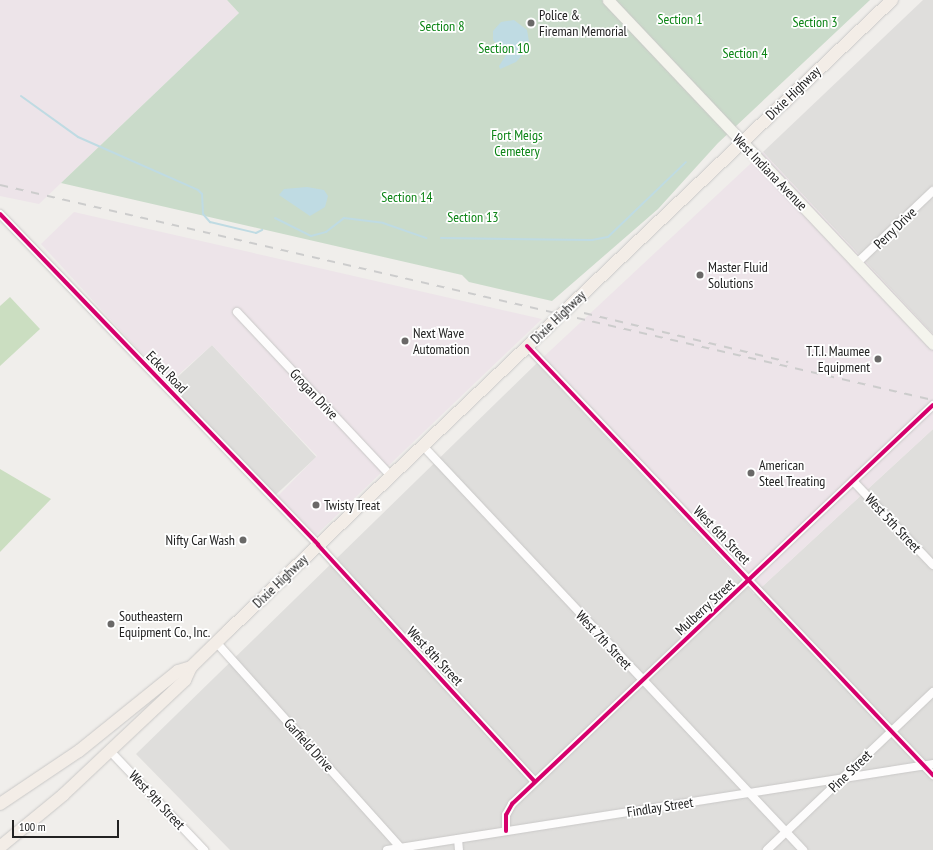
<!DOCTYPE html>
<html>
<head>
<meta charset="utf-8">
<style>
	body { margin:0 }
	#map { position:relative; width:933px; height:850px; overflow:hidden; background:#f0eeeb; font-family:"PT Sans Narrow",sans-serif }
	div>[style] { position:absolute }
	.residential>* { inset:0; background:#dfdedc; transform-origin:0 0 }
	.industrial>* { inset:0; background:#ede4e9 }
	.forest>* { inset:0; background:#cbdec1 }
	.cemetery>* { inset:0; background:#cadbca }
	.water>* { inset:0; background:#bfdbe3 }
	.stream>* { height:2px; margin:-1px; padding:0 1px; transform-origin:1px; border-radius:1px; background:#bfdbe3 }
	.roads { filter:drop-shadow(0 0 1px #c9c8c7) drop-shadow(0 0 1px #c9c8c7) }
	.minor>* { height:8px; margin:-4px; padding:0 4px; transform-origin:4px; border-radius:4px; background:#fdfcfc }
	.secondary>* { height:11px; margin:-5.5px; padding:0 5.5px; transform-origin:5.5px; border-radius:5.5px; background:#f4f4ed }
	.primary>* { height:12px; margin:-6px; padding:0 6px; transform-origin:6px; border-radius:6px; background:#f3ede7 }
	.rail>* { height:2px; margin-top:-1px; transform-origin:0; background:repeating-linear-gradient(90deg,#ccc 0 8px,transparent 0 16px) }
	.cycleway>* { height:4px; margin:-2px; padding:0 2px; transform-origin:2px; border-radius:2px; background:#d6006c }
	.dots>* { width:11px; height:11px; translate:-50% -50%; box-sizing:border-box; border:2px solid #fff; border-radius:50% }
	span { translate:-50% -50%; white-space:nowrap; text-align:center; line-height:1.15; -webkit-text-stroke:3.5px #fff; paint-order:stroke }
	.poi-label { font-size:14px; color:#222 }
	.left { translate:0 -50%; text-align:left }
	.right { translate:-100% -50%; text-align:right }
	.park-label { font-size:14px; color:#0c8416 }
	.street-label { font-size:14px; color:#222 }
	.scale { position:absolute; left:12px; top:820px; width:107px; height:18px; box-sizing:border-box; border:2px solid #222; border-top:0; padding-left:5px; font-size:12px; line-height:14px; white-space:nowrap; color:#222; -webkit-text-stroke:3px #fff; paint-order:stroke }
</style>
</head>
<body>
<div id="map">
	<div class="residential">
		<div style="clip-path:polygon(923px 0,933px 0,933px 334px,763px 152px)"></div>
		<div style="left:212px;top:345px;width:153px;height:57px;rotate:47deg"></div>
		<div style="clip-path:polygon(537px 363px,754px 594px,933px 429px,933px 850px,230px 850px,136px 754px)"></div>
	</div>
	<div class="industrial">
		<div style="clip-path:polygon(0 0,227px 0,239px 13px,39px 204px,0 196px)"></div>
		<div style="clip-path:polygon(763px 152px,933px 334px,933px 429px,754px 594px,537px 363px)"></div>
		<div style="clip-path:polygon(74px 212px,542px 319px,316px 535px,278px 496px,317px 456px,212px 345px,169px 383px,41px 244px)"></div>
	</div>
	<div class="forest">
		<div style="clip-path:polygon(10px 297px,40px 329px,0 366px,0 306px)"></div>
		<div style="clip-path:polygon(0 469px,51px 499px,0 552px)"></div>
	</div>
	<div class="cemetery">
		<div style="clip-path:polygon(227px 0,870px 0,718px 143px,658px 209px,552px 301px,469px 282px,462px 275px,61px 183px,239px 13px)"></div>
	</div>
	<div class="water">
		<div style="clip-path:polygon(514px 20px,527px 30px,530px 47px,516px 62px,500px 69px,499px 66px,506px 55px,493px 40px,493px 31px,501px 22px)"></div>
		<div style="clip-path:polygon(307px 187px,324px 190px,328px 196px,325px 207px,310px 216px,279px 195px,284px 189px)"></div>
	</div>
	<div class="stream">
		<div style="left:21px;top:96px;width:70px;rotate:35.7deg"></div>
		<div style="left:78px;top:137px;width:131px;rotate:23.8deg"></div>
		<div style="left:198px;top:190px;width:6px;rotate:45deg"></div>
		<div style="left:202px;top:194px;width:20px;rotate:87deg"></div>
		<div style="left:203px;top:214px;width:11px;rotate:49deg"></div>
		<div style="left:210px;top:222px;width:47px;rotate:13.4deg"></div>
		<div style="left:256px;top:233px;width:7px;rotate:-27deg"></div>
		<div style="left:275px;top:218px;width:40px;rotate:26.6deg"></div>
		<div style="left:311px;top:236px;width:16px;rotate:-15deg"></div>
		<div style="left:326px;top:232px;width:23px;rotate:-38deg"></div>
		<div style="left:344px;top:218px;width:39px;rotate:7deg"></div>
		<div style="left:383px;top:223px;width:46px;rotate:19.2deg"></div>
		<div style="left:441px;top:238px;width:151px;rotate:0.8deg"></div>
		<div style="left:592px;top:240px;width:16px;rotate:-11deg"></div>
		<div style="left:608px;top:237px;width:108px;rotate:-43.9deg"></div>
	</div>
	<div class="roads">
		<div class="minor">
			<div style="left:0;top:214px;width:459px;rotate:46.1deg"></div>
			<div style="left:318px;top:545px;width:321px;rotate:47.5deg"></div>
			<div style="left:857px;top:263px;width:105px;rotate:-43.5deg"></div>
			<div style="left:237px;top:312px;width:225px;rotate:46.8deg"></div>
			<div style="left:527px;top:346px;width:591px;rotate:46.58deg"></div>
			<div style="left:423px;top:446px;width:555px;rotate:46.75deg"></div>
			<div style="left:853px;top:481px;width:116px;rotate:46.4deg"></div>
			<div style="left:216px;top:642px;width:277px;rotate:48.1deg"></div>
			<div style="left:110px;top:751px;width:137px;rotate:46.5deg"></div>
			<div style="left:506px;top:831px;width:16px;rotate:-90deg"></div>
			<div style="left:506px;top:815px;width:13px;rotate:-61deg"></div>
			<div style="left:512px;top:804px;width:580px;rotate:-43.46deg"></div>
			<div style="left:458px;top:839px;width:11px;rotate:85deg"></div>
			<div style="left:387px;top:850px;width:553px;rotate:-8.95deg"></div>
			<div style="left:767px;top:850px;width:229px;rotate:-43.6deg"></div>
		</div>
		<div class="secondary">
			<div style="left:608px;top:0;width:473px;rotate:46.6deg"></div>
		</div>
		<div class="primary">
			<div style="left:0;top:804px;width:95px;rotate:-33.9deg"></div>
			<div style="left:79px;top:751px;width:127px;rotate:-38.9deg"></div>
			<div style="left:178px;top:671px;width:14px;rotate:-17deg"></div>
			<div style="left:0;top:847px;width:82px;rotate:-39.5deg"></div>
			<div style="left:63px;top:795px;width:168px;rotate:-43.3deg"></div>
			<div style="left:185px;top:680px;width:14px;rotate:-65deg"></div>
			<div style="left:191px;top:667px;width:52px;rotate:-44.2deg"></div>
			<div style="left:228px;top:631px;width:916px;rotate:-43.54deg"></div>
		</div>
	</div>
	<div class="rail">
		<div style="left:0;top:185px;width:957px;rotate:12.98deg"></div>
		<div style="left:584px;top:313px;width:210px;rotate:13.5deg"></div>
	</div>
	<div class="cycleway">
		<div style="left:0;top:214px;width:459px;rotate:46.1deg"></div>
		<div style="left:318px;top:545px;width:321px;rotate:47.5deg"></div>
		<div style="left:527px;top:346px;width:591px;rotate:46.58deg"></div>
		<div style="left:506px;top:831px;width:16px;rotate:-90deg"></div>
		<div style="left:506px;top:815px;width:13px;rotate:-61deg"></div>
		<div style="left:512px;top:804px;width:580px;rotate:-43.46deg"></div>
	</div>
	<div class="dots">
		<div style="left:531px;top:23px;background:#6a6968"></div>
		<div style="left:700px;top:275px;background:#6a6968"></div>
		<div style="left:405px;top:341px;background:#6a6968"></div>
		<div style="left:878px;top:359px;background:#6a6968"></div>
		<div style="left:751px;top:473px;background:#6a6968"></div>
		<div style="left:316px;top:505px;background:#6a6968"></div>
		<div style="left:243px;top:540px;background:#6a6968"></div>
		<div style="left:111px;top:624px;background:#6a6968"></div>
	</div>
	<div class="poi-label">
		<span class="left" style="left:539px;top:23px">Police &amp;<br>Fireman Memorial</span>
		<span class="left" style="left:708px;top:275px">Master Fluid<br>Solutions</span>
		<span class="left" style="left:413px;top:341px">Next Wave<br>Automation</span>
		<span class="right" style="left:870px;top:359px">T.T.I. Maumee<br>Equipment</span>
		<span class="left" style="left:759px;top:473px">American<br>Steel Treating</span>
		<span class="left" style="left:324px;top:505px">Twisty Treat</span>
		<span class="right" style="left:235px;top:540px">Nifty Car Wash</span>
		<span class="left" style="left:119px;top:624px">Southeastern<br>Equipment Co., Inc.</span>
	</div>
	<div class="park-label">
		<span style="left:680px;top:19px">Section 1</span>
		<span style="left:815px;top:22px">Section 3</span>
		<span style="left:442px;top:26px">Section 8</span>
		<span style="left:504px;top:48px">Section 10</span>
		<span style="left:745px;top:53px">Section 4</span>
		<span style="left:517px;top:143px">Fort Meigs<br>Cemetery</span>
		<span style="left:407px;top:197px">Section 14</span>
		<span style="left:473px;top:217px">Section 13</span>
	</div>
	<div class="street-label">
		<span style="left:793px;top:93px;rotate:-44deg">Dixie Highway</span>
		<span style="left:770px;top:172px;rotate:46deg">West Indiana Avenue</span>
		<span style="left:895px;top:228px;rotate:-44deg">Perry Drive</span>
		<span style="left:558px;top:317px;rotate:-44deg">Dixie Highway</span>
		<span style="left:167px;top:372px;rotate:46deg">Eckel Road</span>
		<span style="left:314px;top:394px;rotate:47deg">Grogan Drive</span>
		<span style="left:893px;top:523px;rotate:47deg">West 5th Street</span>
		<span style="left:722px;top:535px;rotate:46deg">West 6th Street</span>
		<span style="left:280px;top:581px;rotate:-44deg">Dixie Highway</span>
		<span style="left:705px;top:607px;rotate:-43deg">Mulberry Street</span>
		<span style="left:604px;top:640px;rotate:47deg">West 7th Street</span>
		<span style="left:435px;top:656px;rotate:47deg">West 8th Street</span>
		<span style="left:309px;top:745px;rotate:48deg">Garfield Drive</span>
		<span style="left:850px;top:771px;rotate:-44deg">Pine Street</span>
		<span style="left:157px;top:800px;rotate:47deg">West 9th Street</span>
		<span style="left:660px;top:807px;rotate:-9deg">Findlay Street</span>
	</div>
	<div class="scale">100 m</div>
</div>
</body>
</html>
